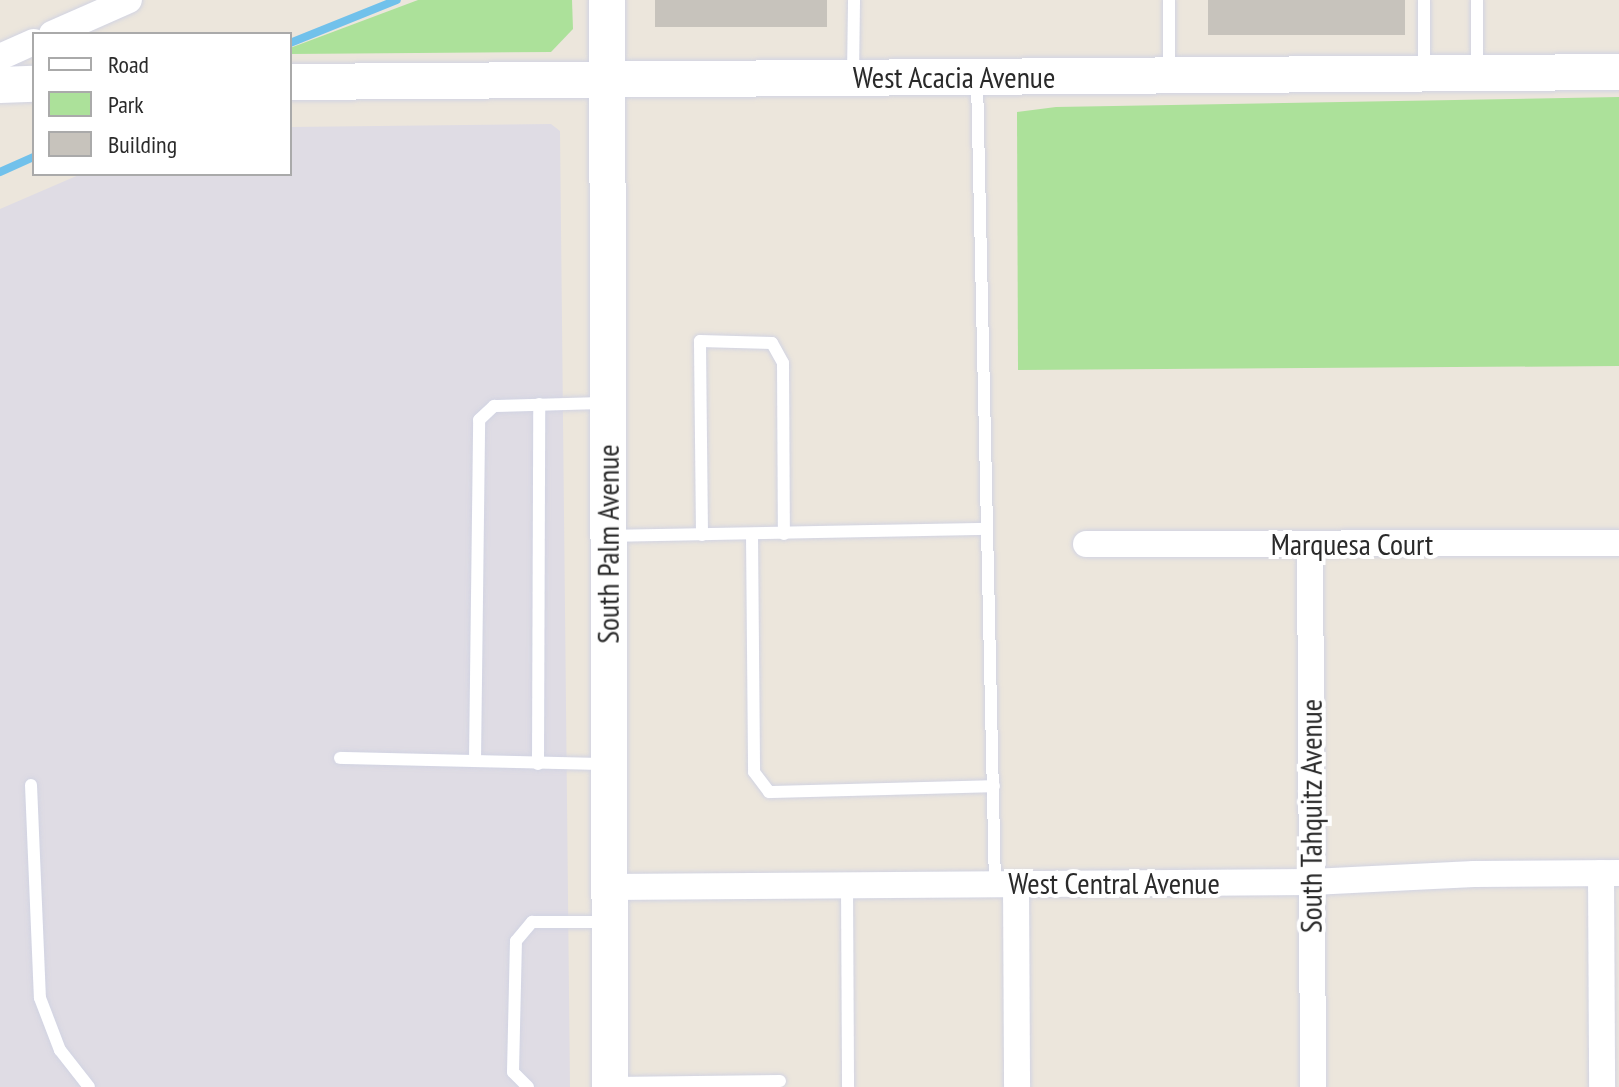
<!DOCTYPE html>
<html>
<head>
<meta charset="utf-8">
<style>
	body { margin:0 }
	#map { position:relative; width:1619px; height:1087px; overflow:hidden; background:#ece6dc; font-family:"PT Sans Narrow",sans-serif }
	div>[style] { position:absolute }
	.industrial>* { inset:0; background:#dfdce4 }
	.green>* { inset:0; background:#ace19a }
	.stream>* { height:8px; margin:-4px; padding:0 4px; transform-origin:4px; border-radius:4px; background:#71c1eb }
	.building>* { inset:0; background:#c7c3bc; transform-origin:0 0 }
	.roads { filter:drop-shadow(0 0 2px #d1d3e2) drop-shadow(0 0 2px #d1d3e2) }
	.lane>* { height:12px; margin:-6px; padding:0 6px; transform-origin:6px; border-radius:6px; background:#fff }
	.street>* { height:26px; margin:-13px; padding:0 13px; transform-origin:13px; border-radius:13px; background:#fff }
	.secondary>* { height:36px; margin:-18px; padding:0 18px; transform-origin:18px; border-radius:18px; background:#fff }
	span { translate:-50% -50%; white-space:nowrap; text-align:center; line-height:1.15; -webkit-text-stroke:8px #fff; paint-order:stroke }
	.street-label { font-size:30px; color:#2a2a2a }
	.legend { position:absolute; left:32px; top:32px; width:260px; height:144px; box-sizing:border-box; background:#fff; border:2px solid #aaa; margin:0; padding:10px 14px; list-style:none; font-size:24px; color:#2a2a2a }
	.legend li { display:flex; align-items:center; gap:16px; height:40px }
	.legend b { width:40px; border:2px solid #aaa }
</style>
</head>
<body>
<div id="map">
	<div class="industrial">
		<div style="clip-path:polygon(551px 124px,560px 131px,570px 1087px,0 1087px,0 209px,81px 174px,290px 174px,290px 127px)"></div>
	</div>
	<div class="green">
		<div style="clip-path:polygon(418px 0,572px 0,573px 29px,551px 52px,290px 54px,290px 48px)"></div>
		<div style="clip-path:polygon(1619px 97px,1619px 366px,1018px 370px,1017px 112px,1056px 107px)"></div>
	</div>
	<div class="stream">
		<div style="left:290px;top:43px;width:115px;rotate:-21.9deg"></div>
		<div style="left:0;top:172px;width:37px;rotate:-24deg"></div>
	</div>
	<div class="building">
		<div style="left:655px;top:0;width:172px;height:27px"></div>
		<div style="left:1208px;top:0;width:197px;height:35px"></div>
	</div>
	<div class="roads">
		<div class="lane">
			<div style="left:1169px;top:0;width:73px;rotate:90deg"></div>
			<div style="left:1424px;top:0;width:69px;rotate:90deg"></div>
			<div style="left:1477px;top:70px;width:70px;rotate:-90deg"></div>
			<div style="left:853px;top:74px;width:74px;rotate:-89.2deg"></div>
			<div style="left:977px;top:80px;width:804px;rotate:88.72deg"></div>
			<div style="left:752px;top:534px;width:238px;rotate:89.5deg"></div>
			<div style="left:754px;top:772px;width:25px;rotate:53deg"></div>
			<div style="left:769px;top:792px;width:225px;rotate:-1.5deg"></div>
			<div style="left:702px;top:535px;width:194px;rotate:-90.6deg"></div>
			<div style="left:700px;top:341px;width:72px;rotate:1.6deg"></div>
			<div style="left:772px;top:343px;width:23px;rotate:61deg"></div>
			<div style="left:783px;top:363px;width:171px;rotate:89.7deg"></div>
			<div style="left:611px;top:536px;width:374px;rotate:-1.1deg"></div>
			<div style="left:340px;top:758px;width:266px;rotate:1.3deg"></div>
			<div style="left:475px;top:761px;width:341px;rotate:-89.3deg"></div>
			<div style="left:479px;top:420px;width:21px;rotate:-43deg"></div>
			<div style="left:494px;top:406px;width:110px;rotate:-1.6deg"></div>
			<div style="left:538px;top:764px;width:360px;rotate:-89.8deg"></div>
			<div style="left:31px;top:785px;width:213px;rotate:87.6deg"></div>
			<div style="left:40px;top:998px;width:56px;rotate:69deg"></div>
			<div style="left:60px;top:1050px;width:47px;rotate:51.9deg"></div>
			<div style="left:847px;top:885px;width:202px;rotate:89.7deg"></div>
			<div style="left:613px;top:1083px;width:167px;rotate:-0.7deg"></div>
			<div style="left:528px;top:1087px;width:21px;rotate:-135deg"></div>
			<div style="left:513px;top:1072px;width:131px;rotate:-88.7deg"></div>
			<div style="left:516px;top:941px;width:25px;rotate:-50deg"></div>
			<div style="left:532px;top:922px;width:76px"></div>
		</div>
		<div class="street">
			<div style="left:52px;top:34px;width:84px;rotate:-23.8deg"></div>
			<div style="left:0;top:57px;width:37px;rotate:-24deg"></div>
			<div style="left:1086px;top:544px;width:533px;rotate:-0.11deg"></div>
			<div style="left:1310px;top:544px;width:543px;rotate:89.68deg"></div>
			<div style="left:1601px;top:873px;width:214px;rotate:89.7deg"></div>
			<div style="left:1016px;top:884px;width:203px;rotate:89.7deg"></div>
			<div style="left:609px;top:887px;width:703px;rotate:-0.41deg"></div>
			<div style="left:1312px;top:882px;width:162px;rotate:-2.8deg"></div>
			<div style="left:1474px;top:874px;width:145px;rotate:-0.4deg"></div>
		</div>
		<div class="secondary">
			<div style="left:607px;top:0;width:1087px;rotate:89.84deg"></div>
			<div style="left:290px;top:82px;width:1329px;rotate:-0.43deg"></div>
			<div style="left:0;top:85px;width:34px;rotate:-2deg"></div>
		</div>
	</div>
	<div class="street-label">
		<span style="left:954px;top:77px">West Acacia Avenue</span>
		<span style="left:608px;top:544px;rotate:-90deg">South Palm Avenue</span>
		<span style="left:1352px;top:544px">Marquesa Court</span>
		<span style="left:1311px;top:816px;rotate:-90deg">South Tahquitz Avenue</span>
		<span style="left:1114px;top:883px">West Central Avenue</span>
	</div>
	<ul class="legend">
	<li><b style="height:10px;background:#fff"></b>Road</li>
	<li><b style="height:22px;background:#ace19a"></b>Park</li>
	<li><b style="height:22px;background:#c7c3bc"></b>Building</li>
	</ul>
</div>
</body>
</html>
